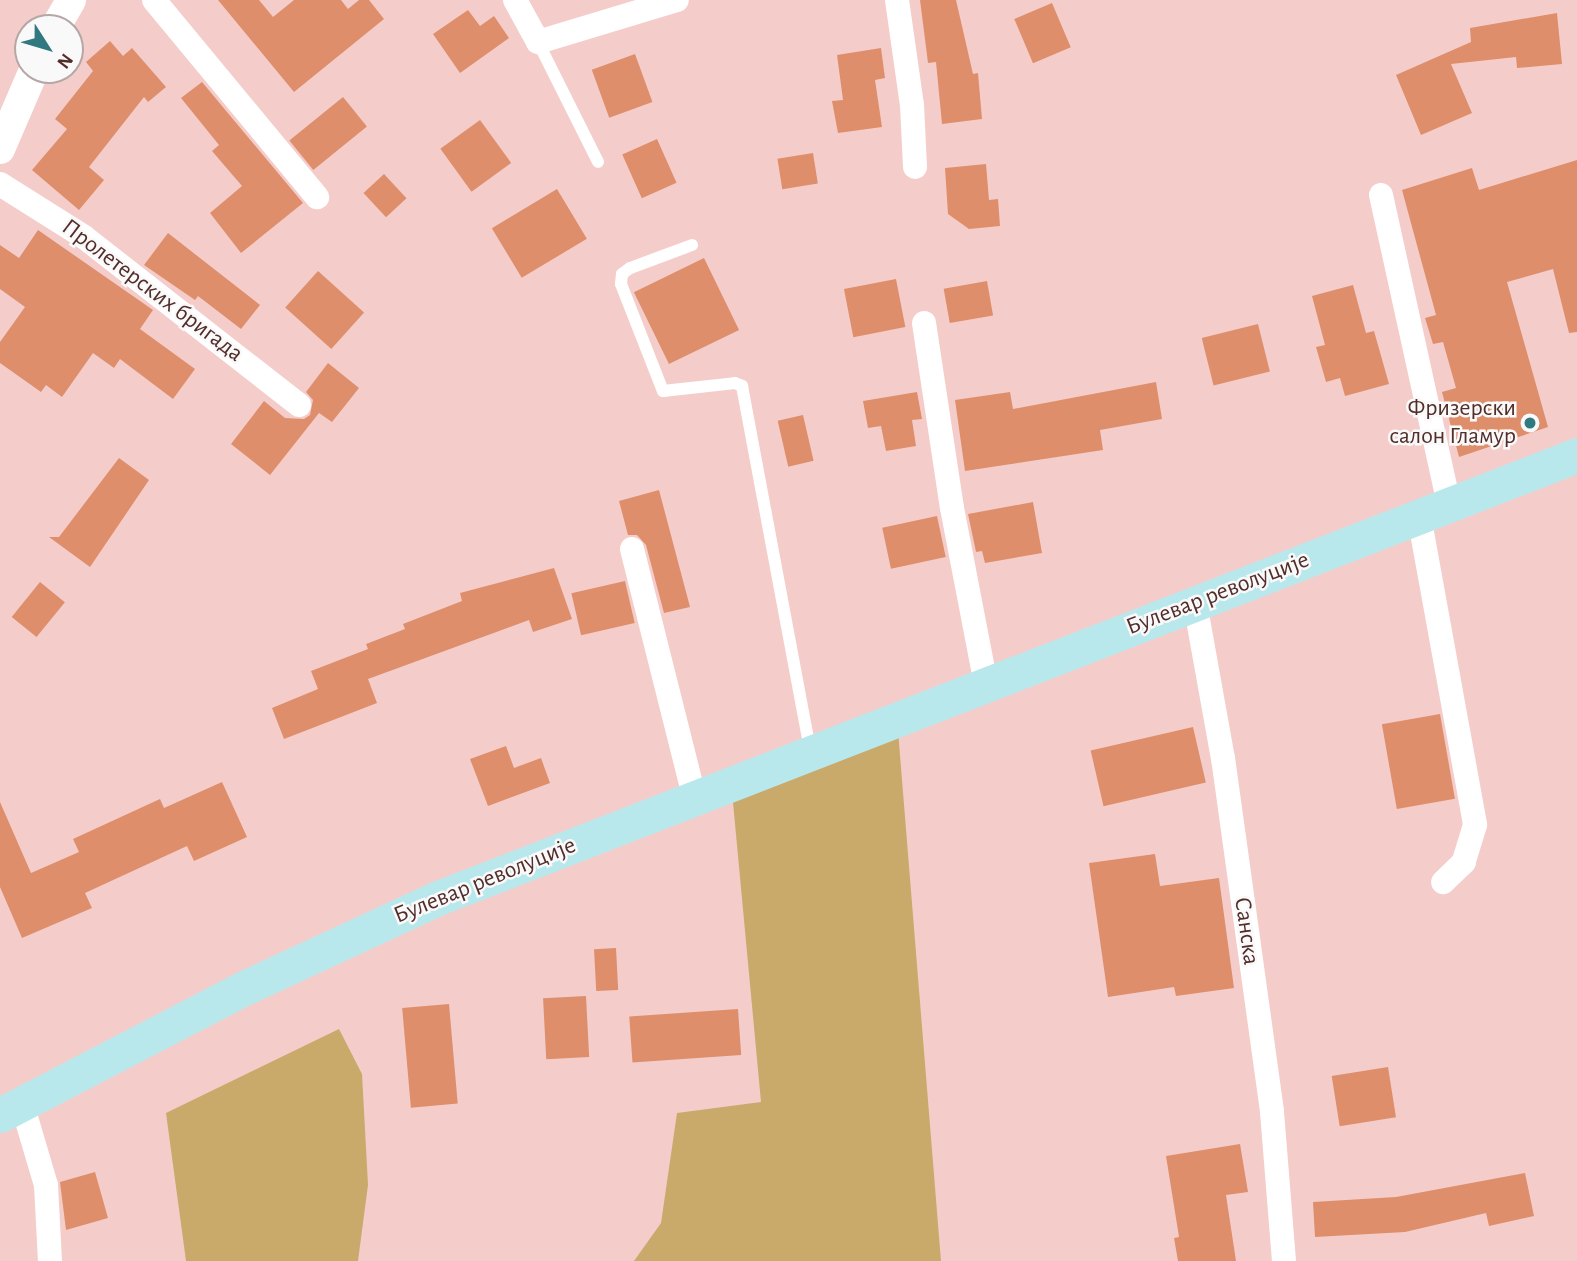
<!DOCTYPE html>
<html>
<head>
<meta charset="utf-8">
<style>
	body { margin:0 }
	#map { position:relative; width:1577px; height:1261px; overflow:hidden; background:#f4cdca; font-family:"Alegreya Sans",sans-serif }
	div>[style] { position:absolute }
	.green>* { inset:0; background:#c9aa6b }
	.building>* { inset:0; background:#de8e6b; transform-origin:0 0 }
	.service>* { height:12px; margin:-6px; padding:0 6px; transform-origin:6px; border-radius:6px; background:#fff }
	.minor>* { height:24px; margin:-12px; padding:0 12px; transform-origin:12px; border-radius:12px; background:#fff }
	.tertiary>* { height:30px; margin:-15px; padding:0 15px; transform-origin:15px; border-radius:15px; background:#fff }
	.secondary>* { height:35px; margin:-17.5px; padding:0 17.5px; transform-origin:17.5px; border-radius:17.5px; background:#b9e8ec }
	.dots>* { width:19px; height:19px; translate:-50% -50%; box-sizing:border-box; border:4px solid #f9f9f9; border-radius:50% }
	span { translate:-50% -50%; white-space:nowrap; text-align:center; line-height:1.15; -webkit-text-stroke:5px #f9f9f9; paint-order:stroke }
	.street-label { font-size:24px; color:#522d2a }
	.poi-label { font-size:24px; color:#522d2a }
	.right { translate:-100% -50%; text-align:right }
	.north { position:absolute; left:14px; top:14px; width:70px; height:70px; box-sizing:border-box; background:#f9f9f9; border:2px solid #b6a7a6; border-radius:50%; rotate:127deg; font-size:19px; font-weight:700; line-height:28px; text-align:center; color:#522d2a }
	.north::after { content:''; display:block; margin:auto; width:24px; height:32px; background:#307980; clip-path:polygon(50% 0,100% 100%,50% 72%,0 100%) }
</style>
</head>
<body>
<div id="map">
	<div class="green">
		<div style="clip-path:polygon(897px 718px,941px 1261px,634px 1261px,661px 1223px,677px 1113px,761px 1102px,731px 781px)"></div>
		<div style="clip-path:polygon(339px 1029px,362px 1074px,368px 1185px,358px 1261px,186px 1261px,166px 1113px)"></div>
	</div>
	<div class="building">
		<div style="clip-path:polygon(218px 0,259px 0,273px 17px,294px 0,341px 0,348px 9px,359px 0,369px 0,384px 19px,294px 92px)"></div>
		<div style="clip-path:polygon(920px 0,956px 0,973px 74px,978px 73px,982px 119px,942px 124px,936px 62px,928px 63px)"></div>
		<div style="left:1052px;top:3px;width:48px;height:41px;rotate:67deg"></div>
		<div style="clip-path:polygon(468px 10px,480px 26px,494px 16px,509px 38px,460px 73px,433px 34px)"></div>
		<div style="clip-path:polygon(1557px 13px,1562px 64px,1517px 68px,1516px 57px,1451px 64px,1472px 113px,1421px 135px,1396px 75px,1471px 42px,1470px 28px)"></div>
		<div style="clip-path:polygon(110px 41px,123px 56px,132px 48px,166px 87px,148px 102px,144px 97px,89px 167px,104px 180px,79px 210px,32px 170px,67px 129px,55px 119px,93px 71px,86px 62px)"></div>
		<div style="clip-path:polygon(881px 48px,885px 78px,875px 80px,882px 127px,838px 133px,832px 101px,843px 100px,837px 55px)"></div>
		<div style="left:635px;top:54px;width:51px;height:46px;rotate:70deg"></div>
		<div style="clip-path:polygon(202px 82px,303px 203px,241px 253px,210px 213px,242px 186px,212px 151px,219px 145px,181px 98px)"></div>
		<div style="left:343px;top:97px;width:38px;height:69px;rotate:51deg"></div>
		<div style="left:480px;top:120px;width:53px;height:49px;rotate:54deg"></div>
		<div style="left:657px;top:139px;width:48px;height:38px;rotate:66deg"></div>
		<div style="left:813px;top:153px;width:31px;height:36px;rotate:81deg"></div>
		<div style="clip-path:polygon(1577px 160px,1577px 332px,1569px 333px,1553px 269px,1507px 282px,1548px 427px,1459px 457px,1442px 392px,1456px 388px,1443px 342px,1433px 344px,1425px 318px,1436px 315px,1402px 190px,1472px 168px,1479px 190px)"></div>
		<div style="clip-path:polygon(986px 164px,989px 200px,998px 199px,1000px 226px,969px 229px,948px 214px,945px 168px)"></div>
		<div style="left:384px;top:174px;width:33px;height:28px;rotate:47deg"></div>
		<div style="left:557px;top:189px;width:58px;height:76px;rotate:59deg"></div>
		<div style="clip-path:polygon(38px 230px,153px 310px,140px 329px,195px 369px,173px 399px,120px 359px,114px 368px,93px 353px,62px 397px,46px 385px,41px 392px,0 363px,0 342px,25px 307px,0 289px,0 245px,19px 258px)"></div>
		<div style="clip-path:polygon(168px 233px,260px 305px,241px 329px,198px 296px,195px 300px,144px 265px)"></div>
		<div style="left:704px;top:258px;width:80px;height:78px;rotate:64deg"></div>
		<div style="left:318px;top:271px;width:62px;height:49px;rotate:42deg"></div>
		<div style="left:896px;top:279px;width:49px;height:53px;rotate:79deg"></div>
		<div style="left:987px;top:281px;width:35px;height:44px;rotate:80deg"></div>
		<div style="clip-path:polygon(1353px 285px,1366px 333px,1374px 331px,1389px 384px,1345px 396px,1340px 378px,1326px 382px,1316px 347px,1325px 345px,1312px 296px)"></div>
		<div style="left:1258px;top:324px;width:49px;height:58px;rotate:76deg"></div>
		<div style="clip-path:polygon(328px 363px,359px 388px,332px 422px,319px 413px,270px 475px,231px 444px,264px 401px,285px 418px,304px 419px,310px 415px,313px 400px,306px 392px)"></div>
		<div style="clip-path:polygon(1156px 382px,1162px 419px,1100px 430px,1103px 450px,965px 471px,955px 400px,1010px 392px,1013px 409px)"></div>
		<div style="clip-path:polygon(917px 392px,922px 419px,912px 420px,916px 446px,886px 451px,881px 426px,868px 428px,863px 401px)"></div>
		<div style="left:803px;top:415px;width:47px;height:26px;rotate:77deg"></div>
		<div style="clip-path:polygon(119px 458px,149px 480px,90px 567px,49px 537px,59px 537px)"></div>
		<div style="clip-path:polygon(659px 490px,690px 607px,664px 613px,646px 545px,637px 535px,628px 535px,619px 501px)"></div>
		<div style="clip-path:polygon(1033px 502px,1042px 553px,985px 563px,982px 551px,976px 552px,968px 514px)"></div>
		<div style="left:937px;top:516px;width:42px;height:56px;rotate:78deg"></div>
		<div style="clip-path:polygon(554px 568px,572px 619px,533px 632px,529px 620px,368px 679px,377px 703px,284px 739px,272px 708px,318px 689px,311px 671px,368px 649px,366px 644px,405px 629px,403px 624px,462px 601px,460px 593px)"></div>
		<div style="left:625px;top:581px;width:43px;height:55px;rotate:77deg"></div>
		<div style="left:40px;top:582px;width:32px;height:45px;rotate:39deg"></div>
		<div style="left:1440px;top:714px;width:86px;height:59px;rotate:80deg"></div>
		<div style="left:1193px;top:727px;width:57px;height:105px;rotate:77deg"></div>
		<div style="clip-path:polygon(506px 746px,514px 768px,541px 758px,550px 783px,488px 806px,470px 759px)"></div>
		<div style="clip-path:polygon(222px 782px,247px 837px,194px 861px,187px 846px,85px 893px,92px 908px,22px 938px,0 887px,0 802px,31px 873px,79px 852px,73px 839px,160px 799px,164px 808px)"></div>
		<div style="clip-path:polygon(1155px 854px,1160px 886px,1219px 878px,1234px 988px,1176px 996px,1174px 987px,1108px 997px,1089px 863px)"></div>
		<div style="left:616px;top:948px;width:42px;height:22px;rotate:87deg"></div>
		<div style="left:586px;top:996px;width:61px;height:43px;rotate:87deg"></div>
		<div style="left:449px;top:1004px;width:100px;height:47px;rotate:85deg"></div>
		<div style="left:738px;top:1009px;width:46px;height:109px;rotate:86deg"></div>
		<div style="left:1388px;top:1067px;width:51px;height:57px;rotate:81deg"></div>
		<div style="clip-path:polygon(1240px 1144px,1248px 1192px,1226px 1195px,1236px 1261px,1178px 1261px,1174px 1238px,1179px 1237px,1166px 1156px)"></div>
		<div style="clip-path:polygon(95px 1172px,108px 1218px,66px 1230px,60px 1182px)"></div>
		<div style="clip-path:polygon(1525px 1173px,1534px 1216px,1489px 1226px,1486px 1213px,1405px 1232px,1315px 1237px,1313px 1202px,1396px 1197px)"></div>
	</div>
	<div class="service">
		<div style="left:538px;top:42px;width:134px;rotate:63.4deg"></div>
		<div style="left:692px;top:245px;width:66px;rotate:159.6deg"></div>
		<div style="left:630px;top:268px;width:10px;rotate:143deg"></div>
		<div style="left:622px;top:274px;width:10px;rotate:96deg"></div>
		<div style="left:621px;top:284px;width:115px;rotate:68.6deg"></div>
		<div style="left:663px;top:391px;width:72px;rotate:-6.3deg"></div>
		<div style="left:735px;top:383px;width:8px;rotate:23deg"></div>
		<div style="left:742px;top:386px;width:371px;rotate:79.4deg"></div>
	</div>
	<div class="minor">
		<div style="left:154px;top:0;width:256px;rotate:50.4deg"></div>
		<div style="left:515px;top:0;width:48px;rotate:61.3deg"></div>
		<div style="left:538px;top:42px;width:145px;rotate:-16.8deg"></div>
		<div style="left:897px;top:0;width:106px;rotate:81.9deg"></div>
		<div style="left:912px;top:105px;width:62px;rotate:87.2deg"></div>
		<div style="left:0;top:184px;width:99px;rotate:32.2deg"></div>
		<div style="left:84px;top:237px;width:273px;rotate:38deg"></div>
		<div style="left:1381px;top:195px;width:316px;rotate:77.6deg"></div>
		<div style="left:924px;top:323px;width:187px;rotate:81.4deg"></div>
		<div style="left:952px;top:508px;width:179px;rotate:79.1deg"></div>
		<div style="left:1419px;top:516px;width:314px;rotate:79.7deg"></div>
		<div style="left:1475px;top:825px;width:39px;rotate:107deg"></div>
		<div style="left:1464px;top:862px;width:29px;rotate:136deg"></div>
		<div style="left:632px;top:549px;width:254px;rotate:75.9deg"></div>
		<div style="left:1195px;top:603px;width:158px;rotate:79.8deg"></div>
		<div style="left:1223px;top:758px;width:357px;rotate:82.1deg"></div>
		<div style="left:1272px;top:1112px;width:149px;rotate:85.4deg"></div>
		<div style="left:22px;top:1104px;width:84px;rotate:73.5deg"></div>
		<div style="left:46px;top:1185px;width:76px;rotate:87deg"></div>
	</div>
	<div class="tertiary">
		<div style="left:55px;top:28px;width:32px;rotate:-60deg"></div>
		<div style="left:0;top:149px;width:86px;rotate:-66.7deg"></div>
	</div>
	<div class="secondary">
		<div style="left:0;top:1115px;width:275px;rotate:-27.5deg"></div>
		<div style="left:244px;top:988px;width:214px;rotate:-24.9deg"></div>
		<div style="left:438px;top:898px;width:1222px;rotate:-21.25deg"></div>
	</div>
	<div class="dots">
		<div style="left:1530px;top:423px;background:#307980"></div>
	</div>
	<div class="street-label">
		<span style="left:152px;top:291px;rotate:37deg">Пролетерских бригада</span>
		<span style="left:1218px;top:594px;rotate:-21deg">Булевар револуције</span>
		<span style="left:485px;top:881px;rotate:-22deg">Булевар револуције</span>
		<span style="left:1246px;top:931px;rotate:82deg">Санска</span>
	</div>
	<div class="poi-label">
		<span class="right" style="left:1516px;top:423px">Фризерски<br>салон Гламур</span>
	</div>
	<div class="north">N</div>
</div>
</body>
</html>
